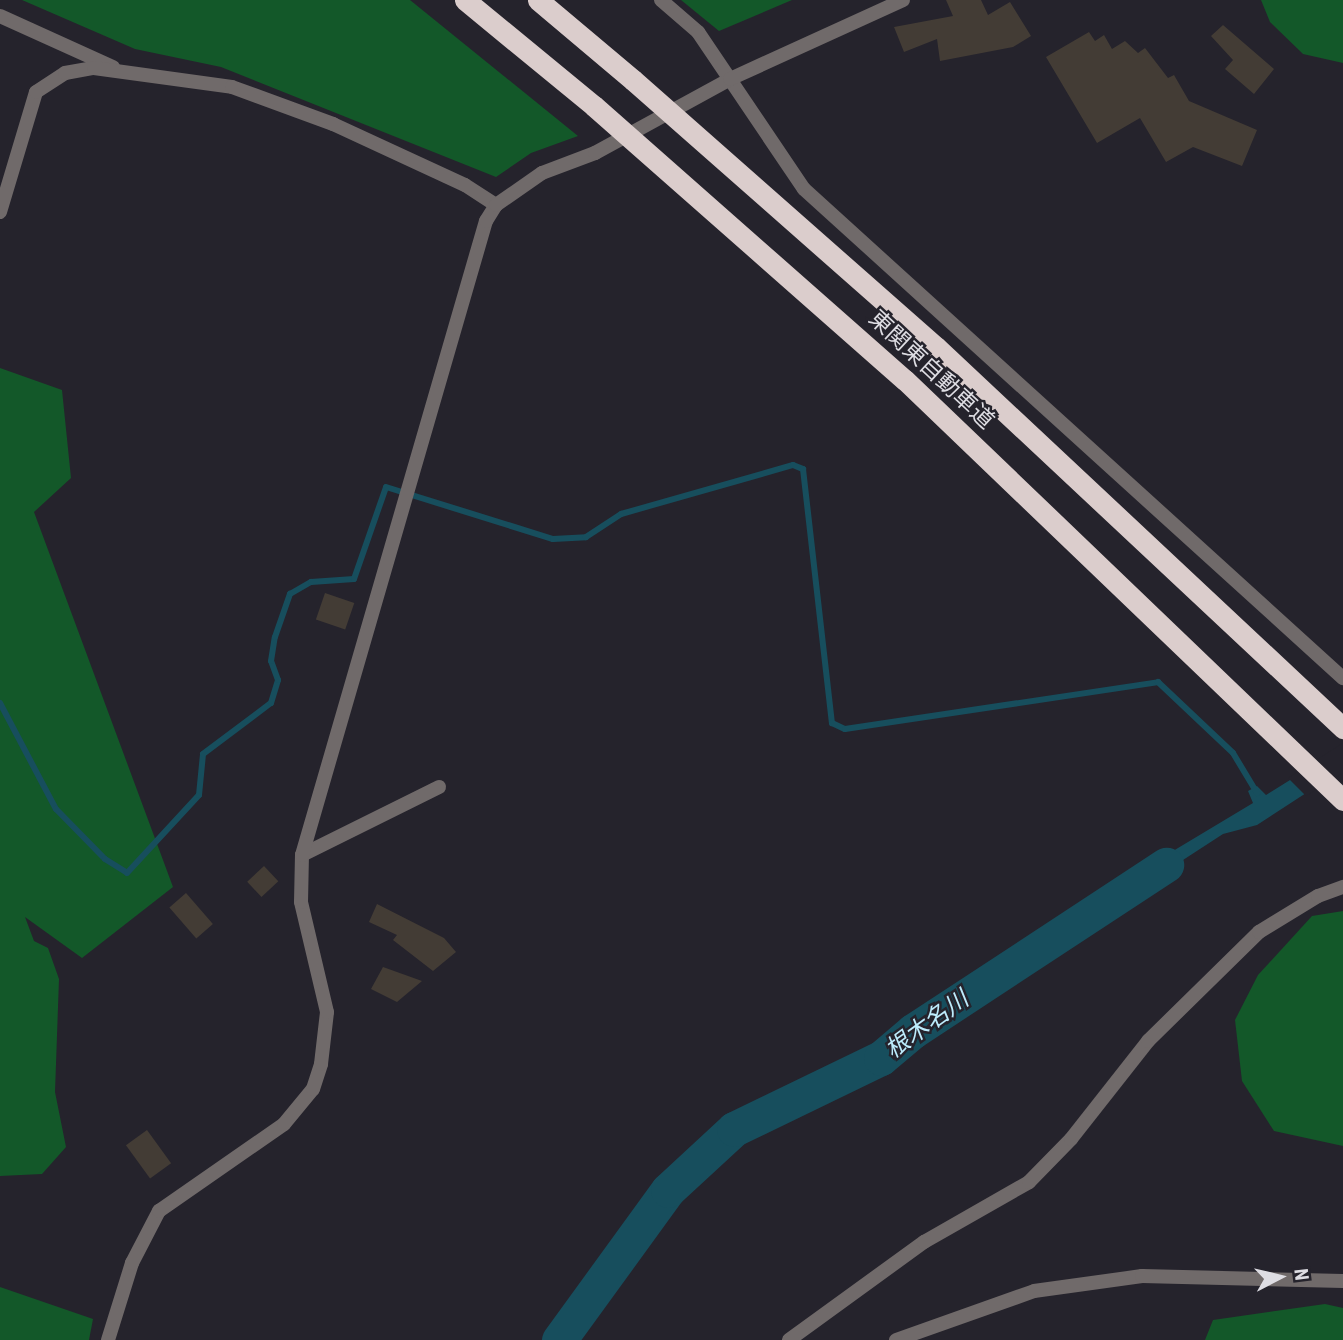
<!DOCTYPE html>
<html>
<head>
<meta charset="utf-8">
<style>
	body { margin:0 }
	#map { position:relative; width:1343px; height:1340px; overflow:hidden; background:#25232c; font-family:"Roboto Condensed","Noto Sans JP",sans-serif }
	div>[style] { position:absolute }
	.forest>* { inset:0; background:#135829 }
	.water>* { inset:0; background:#174e5d }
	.pier>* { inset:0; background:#25232c }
	.stream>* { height:6px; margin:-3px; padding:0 3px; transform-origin:3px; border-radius:3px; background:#174e5d }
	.river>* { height:35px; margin:-17.5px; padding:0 17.5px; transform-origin:17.5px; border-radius:17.5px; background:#174e5d }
	.building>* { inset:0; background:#433c35; transform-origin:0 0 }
	.minor>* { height:14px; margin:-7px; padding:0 7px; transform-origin:7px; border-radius:7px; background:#706a6a }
	.tertiary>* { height:14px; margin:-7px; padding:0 7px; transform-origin:7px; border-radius:7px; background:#706a6a }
	.motorway>* { height:21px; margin:-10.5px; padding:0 10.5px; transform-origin:10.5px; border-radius:10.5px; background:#dbcdcc }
	.motorway-bridge>* { height:21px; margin:-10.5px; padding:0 10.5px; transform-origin:10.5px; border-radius:10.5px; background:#dbcdcc }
	span { translate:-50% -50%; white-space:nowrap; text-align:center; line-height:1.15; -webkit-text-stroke:5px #25232c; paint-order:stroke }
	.street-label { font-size:23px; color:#dedde3 }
	.water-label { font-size:24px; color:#bdecfc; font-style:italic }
	.north { position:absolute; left:1245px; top:1242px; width:70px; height:70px; -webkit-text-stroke:5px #25232c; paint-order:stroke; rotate:83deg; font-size:19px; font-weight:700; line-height:28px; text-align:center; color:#dedde3 }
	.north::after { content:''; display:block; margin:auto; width:24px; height:32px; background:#dedde3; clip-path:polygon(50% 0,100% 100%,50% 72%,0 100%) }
</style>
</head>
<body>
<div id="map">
	<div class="forest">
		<div style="clip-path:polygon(22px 0,410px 0,578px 136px,531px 153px,496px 177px,221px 67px,135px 49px)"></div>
		<div style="clip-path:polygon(681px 0,792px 0,719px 31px)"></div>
		<div style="clip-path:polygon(1261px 0,1343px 0,1343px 63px,1303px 54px,1270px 22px)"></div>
		<div style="clip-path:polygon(0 368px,62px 390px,71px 478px,34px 512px,173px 887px,82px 958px,25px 917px,34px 941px,48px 948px,59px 979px,55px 1092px,66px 1147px,42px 1174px,0 1176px)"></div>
		<div style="clip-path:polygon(1343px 911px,1343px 1146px,1274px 1131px,1242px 1081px,1235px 1020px,1258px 975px,1312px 916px)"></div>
		<div style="clip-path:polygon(0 1287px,93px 1319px,89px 1340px,0 1340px)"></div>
		<div style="clip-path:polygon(1325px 1304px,1343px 1308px,1343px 1340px,1205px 1340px,1213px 1320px)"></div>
	</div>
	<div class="water">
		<div style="clip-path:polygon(1343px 747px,1343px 769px,1257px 825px,1223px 834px,1123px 899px,1133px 875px,1253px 803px,1248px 791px,1257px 786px,1266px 795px)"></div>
	</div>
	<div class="pier">
		<div style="clip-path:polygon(1343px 743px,1343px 773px,1306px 796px,1288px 778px)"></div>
	</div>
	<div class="stream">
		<div style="left:0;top:703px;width:120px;rotate:62.2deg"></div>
		<div style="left:56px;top:809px;width:70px;rotate:45.6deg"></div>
		<div style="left:105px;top:859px;width:26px;rotate:32deg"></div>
		<div style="left:127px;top:873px;width:106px;rotate:-47.3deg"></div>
		<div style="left:199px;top:795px;width:41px;rotate:-84.4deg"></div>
		<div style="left:203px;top:754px;width:85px;rotate:-36.9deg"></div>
		<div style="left:271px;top:703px;width:24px;rotate:-73deg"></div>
		<div style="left:278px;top:680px;width:20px;rotate:-110deg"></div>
		<div style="left:271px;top:661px;width:24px;rotate:-81deg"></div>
		<div style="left:275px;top:637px;width:46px;rotate:-70.8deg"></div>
		<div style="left:290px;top:594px;width:24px;rotate:-30deg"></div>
		<div style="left:311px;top:582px;width:43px;rotate:-4deg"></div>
		<div style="left:354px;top:579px;width:97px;rotate:-70.8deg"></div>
		<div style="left:386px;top:487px;width:175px;rotate:17.3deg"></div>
		<div style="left:553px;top:539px;width:33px;rotate:-3deg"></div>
		<div style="left:586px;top:537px;width:42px;rotate:-33.3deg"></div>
		<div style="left:621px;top:514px;width:179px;rotate:-15.9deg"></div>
		<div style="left:793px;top:465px;width:11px;rotate:22deg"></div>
		<div style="left:803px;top:469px;width:256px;rotate:83.5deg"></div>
		<div style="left:832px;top:723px;width:14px;rotate:25deg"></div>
		<div style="left:845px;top:729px;width:317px;rotate:-8.5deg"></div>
		<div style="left:1158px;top:682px;width:103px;rotate:43.4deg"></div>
		<div style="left:1233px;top:753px;width:47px;rotate:59deg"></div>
	</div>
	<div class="river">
		<div style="left:559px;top:1340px;width:185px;rotate:-54deg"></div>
		<div style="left:668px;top:1190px;width:90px;rotate:-42.7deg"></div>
		<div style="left:734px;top:1129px;width:163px;rotate:-25.8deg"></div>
		<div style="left:881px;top:1058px;width:42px;rotate:-40.2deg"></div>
		<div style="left:913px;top:1031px;width:303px;rotate:-33.3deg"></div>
	</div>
	<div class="building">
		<div style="clip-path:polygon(946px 0,981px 0,988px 15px,1010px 2px,1031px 36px,1013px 47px,940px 61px,937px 39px,904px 52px,894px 27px,953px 16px)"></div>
		<div style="clip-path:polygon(1223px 25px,1274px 69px,1254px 94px,1225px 69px,1233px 60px,1211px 36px)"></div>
		<div style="clip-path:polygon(1089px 32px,1095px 41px,1104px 35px,1112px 49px,1125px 41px,1138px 53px,1145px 48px,1168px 78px,1174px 75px,1189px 101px,1257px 130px,1242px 166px,1193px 147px,1166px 162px,1140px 118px,1097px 143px,1046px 57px)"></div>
		<div style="left:325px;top:593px;width:31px;height:28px;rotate:19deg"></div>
		<div style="left:264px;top:866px;width:21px;height:23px;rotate:47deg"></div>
		<div style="left:186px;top:893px;width:41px;height:22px;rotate:49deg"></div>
		<div style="clip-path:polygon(377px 904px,444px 938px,456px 952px,433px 971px,393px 940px,397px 935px,369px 922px)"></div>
		<div style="clip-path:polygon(383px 967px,422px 981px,397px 1002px,371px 989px)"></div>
		<div style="left:147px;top:1130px;width:41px;height:26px;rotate:54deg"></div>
	</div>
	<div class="minor">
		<div style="left:661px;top:0;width:49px;rotate:40.9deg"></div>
		<div style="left:698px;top:32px;width:189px;rotate:56deg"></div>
		<div style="left:804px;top:189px;width:728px;rotate:42.22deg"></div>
		<div style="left:0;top:16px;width:124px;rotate:24.3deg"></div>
		<div style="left:0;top:212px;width:125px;rotate:-73.3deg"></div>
		<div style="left:36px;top:92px;width:35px;rotate:-33deg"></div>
		<div style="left:65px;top:73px;width:29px;rotate:-10deg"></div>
		<div style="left:94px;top:68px;width:139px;rotate:7.8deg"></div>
		<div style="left:232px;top:87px;width:108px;rotate:20.1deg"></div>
		<div style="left:333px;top:124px;width:145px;rotate:24.8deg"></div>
		<div style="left:465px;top:185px;width:37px;rotate:33deg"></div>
		<div style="left:302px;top:855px;width:153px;rotate:-26.4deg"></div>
		<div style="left:789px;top:1340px;width:167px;rotate:-36deg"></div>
		<div style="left:924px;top:1242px;width:121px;rotate:-29.7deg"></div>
		<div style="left:1029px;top:1182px;width:60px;rotate:-45.7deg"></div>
		<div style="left:1071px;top:1139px;width:125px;rotate:-51.8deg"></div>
		<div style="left:1148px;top:1041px;width:156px;rotate:-44.5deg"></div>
		<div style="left:1259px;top:932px;width:69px;rotate:-31.4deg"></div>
		<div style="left:1318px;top:896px;width:27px;rotate:-20deg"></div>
	</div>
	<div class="tertiary">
		<div style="left:108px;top:1340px;width:81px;rotate:-72.7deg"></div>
		<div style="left:132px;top:1263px;width:59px;rotate:-62.6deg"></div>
		<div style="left:159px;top:1211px;width:152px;rotate:-34.8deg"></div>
		<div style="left:284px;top:1124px;width:45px;rotate:-50.4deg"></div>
		<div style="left:313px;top:1089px;width:26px;rotate:-72deg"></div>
		<div style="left:321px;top:1064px;width:52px;rotate:-83.4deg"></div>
		<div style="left:327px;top:1012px;width:113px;rotate:-103.3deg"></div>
		<div style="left:301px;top:902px;width:47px;rotate:-88.8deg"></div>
		<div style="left:302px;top:855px;width:660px;rotate:-73.82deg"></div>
		<div style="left:486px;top:221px;width:19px;rotate:-58deg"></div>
		<div style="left:496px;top:205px;width:56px;rotate:-34.8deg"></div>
		<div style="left:542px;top:173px;width:57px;rotate:-20.7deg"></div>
		<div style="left:595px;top:153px;width:154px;rotate:-28.7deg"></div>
		<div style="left:730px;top:79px;width:190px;rotate:-24.5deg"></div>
		<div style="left:896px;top:1340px;width:146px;rotate:-19.5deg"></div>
		<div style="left:1034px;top:1291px;width:109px;rotate:-7.9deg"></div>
		<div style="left:1142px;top:1276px;width:201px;rotate:1.4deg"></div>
	</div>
	<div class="motorway">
		<div style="left:465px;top:0;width:167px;rotate:39.4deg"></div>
		<div style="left:538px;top:0;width:124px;rotate:40.1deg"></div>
	</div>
	<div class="motorway-bridge">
		<div style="left:633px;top:80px;width:404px;rotate:41.4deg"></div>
		<div style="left:936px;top:347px;width:558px;rotate:43.11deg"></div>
		<div style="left:594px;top:106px;width:414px;rotate:41.4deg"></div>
		<div style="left:905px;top:380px;width:607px;rotate:43.8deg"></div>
	</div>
	<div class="street-label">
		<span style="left:931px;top:370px;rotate:43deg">東関東自動車道</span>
	</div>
	<div class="water-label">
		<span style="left:927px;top:1025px;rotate:-36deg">根木名川</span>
	</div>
	<div class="north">N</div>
</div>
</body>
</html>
